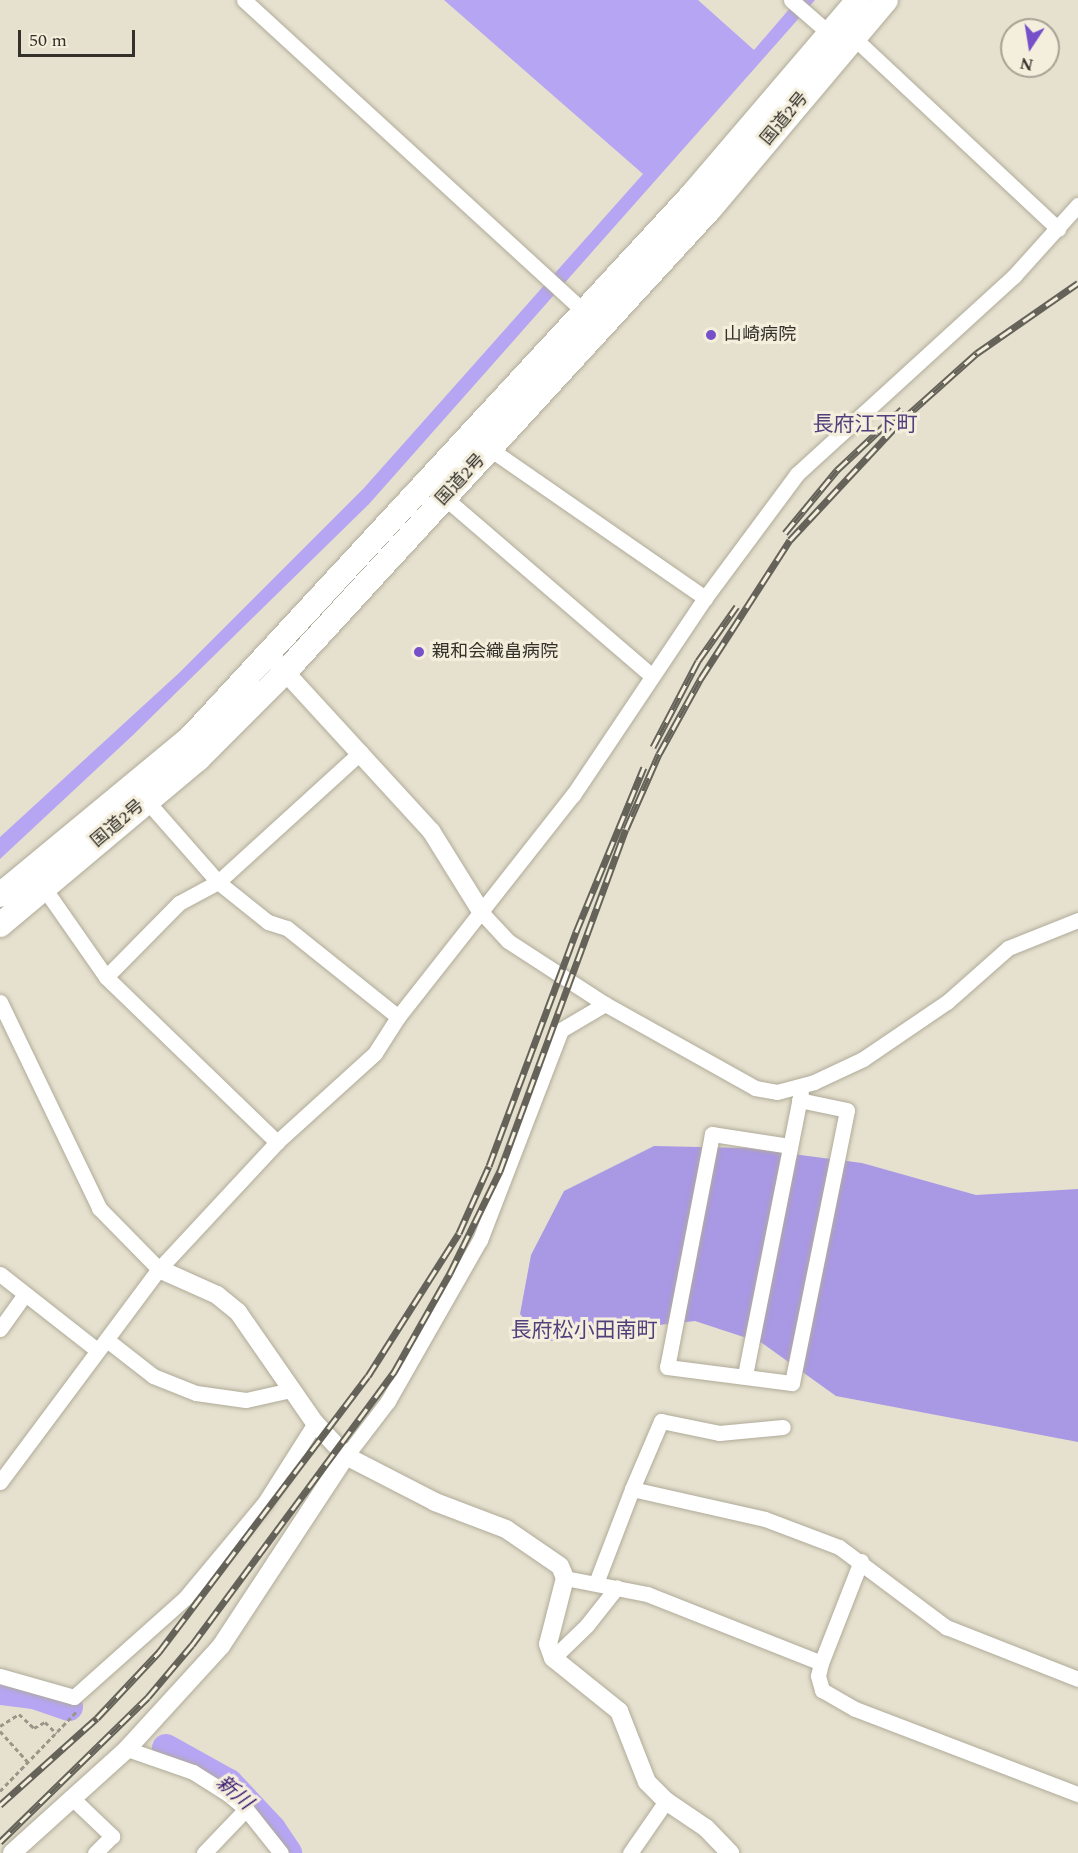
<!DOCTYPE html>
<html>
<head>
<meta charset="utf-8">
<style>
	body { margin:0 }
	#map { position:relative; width:1078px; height:1853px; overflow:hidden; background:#e6e1cf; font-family:Spectral,"Noto Sans JP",serif }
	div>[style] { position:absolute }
	.forest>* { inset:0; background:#a998e4 }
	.water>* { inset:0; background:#b6a5f2 }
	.river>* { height:28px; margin:-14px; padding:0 14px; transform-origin:14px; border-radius:14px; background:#b6a5f2 }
	.path>* { height:3px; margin-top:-1.5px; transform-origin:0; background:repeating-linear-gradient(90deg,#9a9689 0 4.5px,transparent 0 7.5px) }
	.roads { filter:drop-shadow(0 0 2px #b0ab99) drop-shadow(0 0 2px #b0ab99) }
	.minor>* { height:15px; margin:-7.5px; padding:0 7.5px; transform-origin:7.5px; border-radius:7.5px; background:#fff }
	.tertiary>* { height:18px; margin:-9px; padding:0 9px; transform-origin:9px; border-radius:9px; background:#fff }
	.trunk>* { height:24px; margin:-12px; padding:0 12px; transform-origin:12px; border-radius:12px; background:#fff }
	.rail>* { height:7px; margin-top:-3.5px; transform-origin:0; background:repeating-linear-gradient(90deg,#f4eedc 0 14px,#656359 0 28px); box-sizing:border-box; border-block:2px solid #656359 }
	.dots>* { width:16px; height:16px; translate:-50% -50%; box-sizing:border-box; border:3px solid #f4eedc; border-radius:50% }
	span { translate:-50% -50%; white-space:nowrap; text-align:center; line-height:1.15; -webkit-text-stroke:6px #f4eedc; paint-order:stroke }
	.street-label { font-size:18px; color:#33312a }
	.poi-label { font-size:18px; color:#33312a }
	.left { translate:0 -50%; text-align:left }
	.water-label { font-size:20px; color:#38166e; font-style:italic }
	.quarter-label { font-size:21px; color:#503f7d }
	.north { position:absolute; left:1000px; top:18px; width:60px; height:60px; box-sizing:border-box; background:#f4eedc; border:2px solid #a7a295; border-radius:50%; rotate:192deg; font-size:16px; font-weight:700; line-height:24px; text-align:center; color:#33312a }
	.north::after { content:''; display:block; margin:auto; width:21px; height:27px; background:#7650c9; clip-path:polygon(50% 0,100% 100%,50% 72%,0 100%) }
	.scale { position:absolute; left:18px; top:30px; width:117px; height:27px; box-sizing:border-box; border:3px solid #33312a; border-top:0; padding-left:8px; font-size:18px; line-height:21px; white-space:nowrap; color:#33312a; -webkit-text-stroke:4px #f4eedc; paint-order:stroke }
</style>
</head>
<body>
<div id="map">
	<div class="forest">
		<div style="clip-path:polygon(654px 1146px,746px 1148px,862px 1163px,976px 1195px,1078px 1189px,1078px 1442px,836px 1396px,762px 1343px,695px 1321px,595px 1332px,545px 1342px,520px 1314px,531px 1255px,564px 1191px)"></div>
	</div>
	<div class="water">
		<div style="clip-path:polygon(444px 0,698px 0,754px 50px,797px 0,815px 0,369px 504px,132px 736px,0 859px,0 837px,179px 673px,364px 488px,643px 174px)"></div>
	</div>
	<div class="river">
		<div style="left:0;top:1691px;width:34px;rotate:7deg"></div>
		<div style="left:34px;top:1695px;width:37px;rotate:19deg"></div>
		<div style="left:166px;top:1748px;width:72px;rotate:29.1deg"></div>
		<div style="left:229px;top:1783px;width:63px;rotate:46.9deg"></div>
		<div style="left:272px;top:1829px;width:29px;rotate:56deg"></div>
	</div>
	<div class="path">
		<div style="left:0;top:1726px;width:22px;rotate:-32deg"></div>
		<div style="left:19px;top:1714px;width:21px;rotate:43deg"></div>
		<div style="left:34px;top:1728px;width:13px;rotate:-29deg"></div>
		<div style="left:45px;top:1722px;width:16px;rotate:45deg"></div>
		<div style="left:0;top:1731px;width:42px;rotate:47.9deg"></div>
		<div style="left:0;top:1791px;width:110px;rotate:-46.1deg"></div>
	</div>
	<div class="roads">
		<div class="minor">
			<div style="left:244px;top:0;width:461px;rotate:42.5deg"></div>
			<div style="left:791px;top:0;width:50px;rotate:41deg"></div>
			<div style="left:829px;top:33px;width:24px;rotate:9deg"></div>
			<div style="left:853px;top:37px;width:281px;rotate:43.1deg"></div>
			<div style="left:490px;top:449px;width:262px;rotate:34.7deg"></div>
			<div style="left:445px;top:498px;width:273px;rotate:40.7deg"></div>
			<div style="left:146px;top:800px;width:109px;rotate:48.7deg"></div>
			<div style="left:218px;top:882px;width:64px;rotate:38.7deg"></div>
			<div style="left:268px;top:922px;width:20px;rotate:18deg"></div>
			<div style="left:287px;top:928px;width:142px;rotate:38.7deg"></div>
			<div style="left:44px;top:888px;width:108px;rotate:55.1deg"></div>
			<div style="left:106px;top:977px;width:238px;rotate:44deg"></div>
			<div style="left:482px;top:913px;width:38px;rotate:47deg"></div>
			<div style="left:508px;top:941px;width:116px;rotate:33deg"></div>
			<div style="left:605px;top:1004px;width:172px;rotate:29.2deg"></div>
			<div style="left:755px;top:1088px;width:22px;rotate:10deg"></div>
			<div style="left:777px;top:1092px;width:38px;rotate:-15deg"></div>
			<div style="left:814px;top:1082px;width:54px;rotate:-25.1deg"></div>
			<div style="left:863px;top:1059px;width:102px;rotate:-34.2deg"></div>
			<div style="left:947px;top:1002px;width:81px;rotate:-41.5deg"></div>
			<div style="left:1008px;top:948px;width:75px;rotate:-21.8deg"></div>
			<div style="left:106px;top:977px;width:104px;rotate:-45.4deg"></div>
			<div style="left:179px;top:903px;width:44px;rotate:-28.3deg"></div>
			<div style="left:218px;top:882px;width:193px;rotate:-42.3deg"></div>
			<div style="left:0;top:1002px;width:229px;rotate:64.3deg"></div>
			<div style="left:99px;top:1208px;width:86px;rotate:45.5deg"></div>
			<div style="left:790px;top:1146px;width:79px;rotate:-171.3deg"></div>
			<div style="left:712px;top:1134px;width:237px;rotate:100.9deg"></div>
			<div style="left:667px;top:1367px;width:126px;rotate:7.3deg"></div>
			<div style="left:792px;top:1383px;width:278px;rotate:-78.6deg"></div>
			<div style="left:847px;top:1110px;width:49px;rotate:-168.2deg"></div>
			<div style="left:0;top:1274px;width:123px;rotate:38.1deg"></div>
			<div style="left:0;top:1329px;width:43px;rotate:-54.5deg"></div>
			<div style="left:107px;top:1340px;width:58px;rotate:38deg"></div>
			<div style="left:153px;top:1376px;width:46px;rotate:21.6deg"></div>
			<div style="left:196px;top:1393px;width:50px;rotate:8deg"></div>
			<div style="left:246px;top:1400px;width:46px;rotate:-12.5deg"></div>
			<div style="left:745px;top:1375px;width:288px;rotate:-78.8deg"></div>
			<div style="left:346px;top:1456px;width:69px;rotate:-52.6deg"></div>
			<div style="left:388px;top:1401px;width:185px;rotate:-60.3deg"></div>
			<div style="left:480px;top:1240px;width:225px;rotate:-68.9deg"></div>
			<div style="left:561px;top:1030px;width:51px;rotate:-30.6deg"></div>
			<div style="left:0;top:1482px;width:266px;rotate:-53.3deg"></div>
			<div style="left:159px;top:1269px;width:173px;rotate:-47.1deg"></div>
			<div style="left:277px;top:1142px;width:132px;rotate:-42.2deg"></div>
			<div style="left:375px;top:1053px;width:43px;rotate:-57.4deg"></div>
			<div style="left:398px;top:1017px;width:283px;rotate:-51.8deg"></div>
			<div style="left:573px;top:795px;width:237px;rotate:-56.2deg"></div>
			<div style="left:705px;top:598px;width:154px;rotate:-53.4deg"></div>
			<div style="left:797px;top:474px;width:294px;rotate:-42.4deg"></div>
			<div style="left:1014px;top:276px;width:96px;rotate:-48deg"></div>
			<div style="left:632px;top:1489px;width:74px;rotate:-66.9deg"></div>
			<div style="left:661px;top:1421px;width:59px;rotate:11.7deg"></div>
			<div style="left:719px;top:1433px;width:64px;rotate:-5.4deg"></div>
			<div style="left:861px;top:1561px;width:110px;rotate:111.4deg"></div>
			<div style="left:821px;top:1663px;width:13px;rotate:103deg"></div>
			<div style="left:818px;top:1676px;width:15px;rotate:74deg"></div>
			<div style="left:822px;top:1690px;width:38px;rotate:30deg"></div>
			<div style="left:855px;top:1709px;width:239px;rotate:20.9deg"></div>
			<div style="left:565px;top:1578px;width:84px;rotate:11deg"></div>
			<div style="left:647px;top:1594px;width:187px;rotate:21.6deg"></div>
			<div style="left:596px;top:1583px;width:101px;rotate:-69deg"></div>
			<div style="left:632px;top:1489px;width:136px;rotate:12.7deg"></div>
			<div style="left:765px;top:1519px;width:79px;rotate:20.7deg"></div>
			<div style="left:839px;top:1547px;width:134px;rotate:36.8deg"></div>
			<div style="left:946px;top:1627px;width:142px;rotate:21.5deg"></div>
			<div style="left:553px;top:1658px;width:47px;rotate:-44.1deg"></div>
			<div style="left:587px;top:1625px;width:48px;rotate:-51.7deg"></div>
			<div style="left:0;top:1676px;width:77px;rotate:15.8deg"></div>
			<div style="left:74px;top:1697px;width:149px;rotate:-41.7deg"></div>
			<div style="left:185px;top:1598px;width:125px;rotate:-50.2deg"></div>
			<div style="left:265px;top:1502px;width:93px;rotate:-57.7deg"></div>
			<div style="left:127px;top:1749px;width:70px;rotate:19.2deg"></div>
			<div style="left:193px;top:1772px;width:41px;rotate:32.2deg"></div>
			<div style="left:228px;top:1794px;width:23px;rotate:40deg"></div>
			<div style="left:246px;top:1809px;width:56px;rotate:51.5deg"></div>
			<div style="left:71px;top:1797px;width:57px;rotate:43.6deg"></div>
			<div style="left:112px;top:1836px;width:24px;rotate:135deg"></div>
			<div style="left:204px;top:1853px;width:61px;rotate:-46.3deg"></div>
			<div style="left:630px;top:1853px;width:63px;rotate:-55.3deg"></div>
		</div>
		<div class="tertiary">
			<div style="left:277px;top:663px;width:228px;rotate:47.5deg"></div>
			<div style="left:431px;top:831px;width:97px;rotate:58.1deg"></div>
			<div style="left:159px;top:1269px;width:64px;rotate:24.1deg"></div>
			<div style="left:217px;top:1295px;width:27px;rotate:39deg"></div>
			<div style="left:238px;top:1312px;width:135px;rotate:55.3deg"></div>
			<div style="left:315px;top:1423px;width:45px;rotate:46.8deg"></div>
			<div style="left:346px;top:1456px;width:100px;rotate:27.3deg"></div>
			<div style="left:435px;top:1502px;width:76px;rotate:20.8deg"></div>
			<div style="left:506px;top:1529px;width:65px;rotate:34.4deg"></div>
			<div style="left:560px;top:1566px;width:13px;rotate:67deg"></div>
			<div style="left:565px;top:1578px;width:68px;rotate:104.4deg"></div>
			<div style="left:548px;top:1644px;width:15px;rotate:70deg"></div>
			<div style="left:553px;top:1658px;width:85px;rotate:38.8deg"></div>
			<div style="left:619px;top:1711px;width:76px;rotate:68.5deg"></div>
			<div style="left:647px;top:1782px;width:27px;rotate:45deg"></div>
			<div style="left:666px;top:1801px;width:48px;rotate:34deg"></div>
			<div style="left:706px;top:1828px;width:35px;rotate:46deg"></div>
			<div style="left:12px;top:1853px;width:155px;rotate:-42.1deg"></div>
			<div style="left:127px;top:1749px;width:139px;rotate:-47.6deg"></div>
			<div style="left:221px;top:1646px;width:227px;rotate:-56.7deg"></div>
		</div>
		<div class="trunk">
			<div style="left:0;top:895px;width:246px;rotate:-39.6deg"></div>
			<div style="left:190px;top:738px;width:737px;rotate:-47.26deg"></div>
			<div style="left:690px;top:197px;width:259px;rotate:-49.5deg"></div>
			<div style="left:0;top:925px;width:258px;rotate:-40deg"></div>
			<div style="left:198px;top:759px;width:124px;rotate:-45deg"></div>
			<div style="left:286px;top:671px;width:627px;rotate:-47.46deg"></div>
			<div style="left:710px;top:209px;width:273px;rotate:-49.9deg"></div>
		</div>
	</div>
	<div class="rail">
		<div style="left:785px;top:533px;width:82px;rotate:-50.5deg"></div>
		<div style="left:837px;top:470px;width:89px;rotate:-43.2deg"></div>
		<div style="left:653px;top:747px;width:97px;rotate:-62.4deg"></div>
		<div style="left:698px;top:661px;width:67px;rotate:-54.7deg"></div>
		<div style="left:0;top:1805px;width:130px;rotate:-41.9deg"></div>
		<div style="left:97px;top:1718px;width:91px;rotate:-46.8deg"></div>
		<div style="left:159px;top:1652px;width:346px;rotate:-52.9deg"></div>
		<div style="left:368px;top:1376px;width:169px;rotate:-57.5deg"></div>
		<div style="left:459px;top:1233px;width:73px;rotate:-65.9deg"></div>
		<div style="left:489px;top:1166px;width:250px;rotate:-69.6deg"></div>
		<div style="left:576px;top:932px;width:178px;rotate:-67.6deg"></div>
		<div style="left:0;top:1842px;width:207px;rotate:-44.4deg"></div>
		<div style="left:148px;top:1697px;width:68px;rotate:-49.8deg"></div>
		<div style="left:192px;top:1645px;width:340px;rotate:-53.5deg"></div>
		<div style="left:394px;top:1372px;width:114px;rotate:-60.5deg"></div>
		<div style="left:450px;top:1273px;width:114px;rotate:-63.9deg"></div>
		<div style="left:500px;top:1171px;width:364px;rotate:-69.8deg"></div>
		<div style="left:626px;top:829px;width:82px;rotate:-66.3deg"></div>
		<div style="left:659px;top:754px;width:87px;rotate:-61.1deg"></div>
		<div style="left:701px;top:678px;width:164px;rotate:-57.2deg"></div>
		<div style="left:790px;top:540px;width:164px;rotate:-47deg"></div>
		<div style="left:902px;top:420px;width:101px;rotate:-41.8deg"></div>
		<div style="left:977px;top:353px;width:123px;rotate:-34.7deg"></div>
	</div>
	<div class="dots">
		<div style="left:711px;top:335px;background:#7650c9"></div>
		<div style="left:419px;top:652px;background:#7650c9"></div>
	</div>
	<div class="street-label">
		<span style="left:785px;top:119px;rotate:-50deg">国道2号</span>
		<span style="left:461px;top:480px;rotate:-47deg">国道2号</span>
		<span style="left:118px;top:824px;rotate:-40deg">国道2号</span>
	</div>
	<div class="poi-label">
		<span class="left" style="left:724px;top:335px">山崎病院</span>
		<span class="left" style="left:432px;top:652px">親和会織畠病院</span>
	</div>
	<div class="water-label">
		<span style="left:234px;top:1793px;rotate:41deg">新川</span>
	</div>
	<div class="quarter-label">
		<span style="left:865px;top:425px">長府江下町</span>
		<span style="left:584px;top:1331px">長府松小田南町</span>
	</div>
	<div class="north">N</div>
	<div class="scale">50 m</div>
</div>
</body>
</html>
